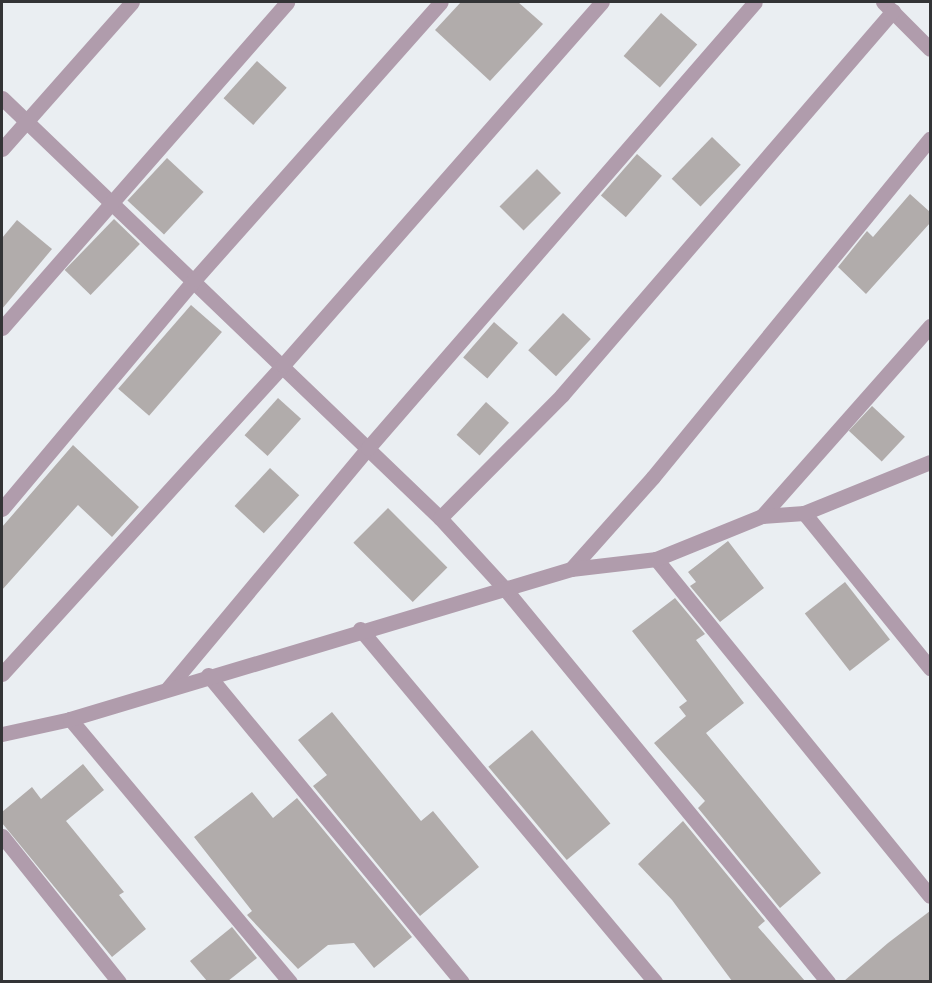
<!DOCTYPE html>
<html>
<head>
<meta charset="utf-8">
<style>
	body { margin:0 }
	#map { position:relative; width:932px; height:983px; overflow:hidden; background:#eaeef2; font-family:"Public Sans",sans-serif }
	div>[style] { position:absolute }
	.building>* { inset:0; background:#b1acab; transform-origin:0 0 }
	.minor>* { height:15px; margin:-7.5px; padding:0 7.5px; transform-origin:7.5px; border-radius:7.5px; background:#b09cac }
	span { translate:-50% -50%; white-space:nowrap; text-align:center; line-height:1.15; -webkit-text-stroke:4.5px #f8fbfe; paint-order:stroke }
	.frame { position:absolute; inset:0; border:3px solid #333436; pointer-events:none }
</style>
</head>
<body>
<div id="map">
	<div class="building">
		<div style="clip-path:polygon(461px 2px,518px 2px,543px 24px,490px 81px,435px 30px)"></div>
		<div style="left:661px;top:13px;width:48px;height:57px;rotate:41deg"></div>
		<div style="left:257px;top:61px;width:40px;height:50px;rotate:42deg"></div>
		<div style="left:712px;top:137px;width:40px;height:58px;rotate:44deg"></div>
		<div style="left:637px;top:154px;width:33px;height:55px;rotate:41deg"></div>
		<div style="left:167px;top:158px;width:50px;height:58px;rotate:43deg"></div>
		<div style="left:537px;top:169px;width:34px;height:53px;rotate:45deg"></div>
		<div style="clip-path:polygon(910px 194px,930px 212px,930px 223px,866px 294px,838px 267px,867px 231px,873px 237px)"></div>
		<div style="left:114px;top:219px;width:36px;height:71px;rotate:44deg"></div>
		<div style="clip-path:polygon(17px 220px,52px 249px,2px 309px,2px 238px)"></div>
		<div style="left:191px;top:305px;width:41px;height:111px;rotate:41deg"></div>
		<div style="left:563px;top:313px;width:38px;height:51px;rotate:43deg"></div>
		<div style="left:494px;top:322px;width:32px;height:47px;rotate:41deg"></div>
		<div style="left:278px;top:398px;width:31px;height:50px;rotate:42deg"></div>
		<div style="left:486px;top:402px;width:31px;height:44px;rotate:42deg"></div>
		<div style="left:872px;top:406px;width:45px;height:34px;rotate:43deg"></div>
		<div style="clip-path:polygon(73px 445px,139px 507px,112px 537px,78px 505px,2px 590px,2px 527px)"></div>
		<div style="left:270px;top:468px;width:40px;height:52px;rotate:43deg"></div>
		<div style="left:388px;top:508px;width:84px;height:49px;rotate:45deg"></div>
		<div style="clip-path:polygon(728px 541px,764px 588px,720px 622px,690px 586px,696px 582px,688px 572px)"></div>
		<div style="left:845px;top:582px;width:73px;height:51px;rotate:52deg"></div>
		<div style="clip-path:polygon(675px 598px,705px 634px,696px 640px,744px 703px,706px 733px,821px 873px,780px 908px,698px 808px,705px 801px,654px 743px,686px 716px,679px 707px,687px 701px,632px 631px)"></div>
		<div style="clip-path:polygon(332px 712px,421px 821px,433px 811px,479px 867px,420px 916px,313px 786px,327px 775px,298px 740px)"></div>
		<div style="left:532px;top:730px;width:122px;height:57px;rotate:50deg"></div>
		<div style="clip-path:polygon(83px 764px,104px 790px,66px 821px,124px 892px,119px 895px,146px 929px,112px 957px,2px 823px,2px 812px,32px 787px,41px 799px)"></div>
		<div style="clip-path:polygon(252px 792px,273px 818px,297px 798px,412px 937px,374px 968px,354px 943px,328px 945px,298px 969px,247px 915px,252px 911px,194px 837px)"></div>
		<div style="clip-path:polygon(683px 821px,765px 921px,758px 927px,805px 981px,732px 981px,672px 900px,638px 864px)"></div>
		<div style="clip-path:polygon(930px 911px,930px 981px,844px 981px,888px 943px)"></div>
		<div style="clip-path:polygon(232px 927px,257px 958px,228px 981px,207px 981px,190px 961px)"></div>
	</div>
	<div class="minor">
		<div style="left:883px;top:2px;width:66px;rotate:45deg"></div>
		<div style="left:2px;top:98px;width:607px;rotate:43.8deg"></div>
		<div style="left:440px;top:518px;width:96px;rotate:47.5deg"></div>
		<div style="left:505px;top:589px;width:509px;rotate:50.58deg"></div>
		<div style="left:2px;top:149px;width:196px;rotate:-48.5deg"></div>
		<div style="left:2px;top:328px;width:433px;rotate:-48.8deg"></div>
		<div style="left:2px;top:509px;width:300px;rotate:-50deg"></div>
		<div style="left:195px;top:279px;width:370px;rotate:-48.4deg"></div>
		<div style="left:804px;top:513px;width:200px;rotate:50.9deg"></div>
		<div style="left:762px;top:516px;width:254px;rotate:-48.5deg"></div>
		<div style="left:440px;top:518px;width:173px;rotate:-45.2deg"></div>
		<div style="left:562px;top:395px;width:507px;rotate:-49.24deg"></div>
		<div style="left:656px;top:559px;width:434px;rotate:50.9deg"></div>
		<div style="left:571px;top:569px;width:123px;rotate:-48.3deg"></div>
		<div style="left:653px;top:477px;width:437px;rotate:-50.7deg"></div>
		<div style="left:360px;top:629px;width:460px;rotate:50.1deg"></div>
		<div style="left:2px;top:674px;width:418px;rotate:-47.7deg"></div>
		<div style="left:283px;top:365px;width:483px;rotate:-48.7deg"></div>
		<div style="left:208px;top:675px;width:398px;rotate:50.4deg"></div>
		<div style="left:168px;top:688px;width:312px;rotate:-50.2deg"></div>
		<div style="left:368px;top:448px;width:590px;rotate:-49.05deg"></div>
		<div style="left:70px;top:719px;width:343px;rotate:50.1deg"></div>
		<div style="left:2px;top:734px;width:70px;rotate:-12.4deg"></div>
		<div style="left:70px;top:719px;width:523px;rotate:-16.67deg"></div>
		<div style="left:571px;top:569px;width:86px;rotate:-6.7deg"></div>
		<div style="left:656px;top:559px;width:114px;rotate:-22.1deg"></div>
		<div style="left:762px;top:516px;width:42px;rotate:-4.1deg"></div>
		<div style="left:804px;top:513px;width:136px;rotate:-22deg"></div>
		<div style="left:2px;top:836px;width:187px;rotate:51.3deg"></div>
	</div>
	<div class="frame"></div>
</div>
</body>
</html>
